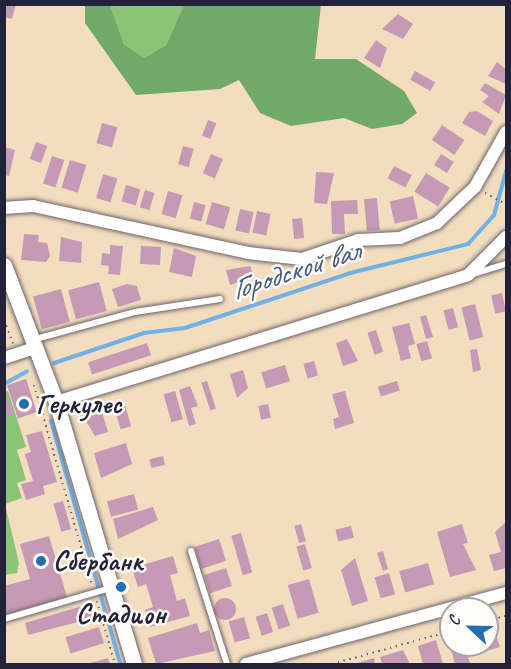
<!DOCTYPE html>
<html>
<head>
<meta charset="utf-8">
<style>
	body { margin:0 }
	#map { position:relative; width:511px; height:669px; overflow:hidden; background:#f3ddbf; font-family:Caveat,sans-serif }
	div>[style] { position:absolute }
	.green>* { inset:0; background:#8cc477 }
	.forest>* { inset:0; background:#71aa68 }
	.stream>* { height:4px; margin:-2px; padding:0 2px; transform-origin:2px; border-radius:2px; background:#73b0e5 }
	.building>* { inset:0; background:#c69ab4; transform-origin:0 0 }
	.round { border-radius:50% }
	.path>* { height:2px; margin-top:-1px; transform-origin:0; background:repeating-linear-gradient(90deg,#6b6369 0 1.5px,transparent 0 6px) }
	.roads { filter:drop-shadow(0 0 2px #6b6369) drop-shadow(0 0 2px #6b6369) }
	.service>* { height:6px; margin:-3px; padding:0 3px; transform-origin:3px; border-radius:3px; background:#fff }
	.minor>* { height:12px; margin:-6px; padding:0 6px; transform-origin:6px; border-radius:6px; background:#fff }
	.tertiary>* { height:15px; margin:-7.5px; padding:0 7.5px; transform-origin:7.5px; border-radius:7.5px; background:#fff }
	.dots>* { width:16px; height:16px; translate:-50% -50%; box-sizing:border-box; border:3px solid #fdfcf7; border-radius:50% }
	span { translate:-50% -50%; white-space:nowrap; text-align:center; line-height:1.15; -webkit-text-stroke:5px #fdfcf7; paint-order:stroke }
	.poi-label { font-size:28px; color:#22223b; font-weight:700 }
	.left { translate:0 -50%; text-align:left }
	.water-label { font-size:30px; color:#425b7f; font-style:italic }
	.frame { position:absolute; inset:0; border:6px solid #22223b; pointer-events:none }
	.north { position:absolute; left:439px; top:597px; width:60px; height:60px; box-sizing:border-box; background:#fdfcf7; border:2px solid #a5a5ac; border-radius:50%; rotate:292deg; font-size:16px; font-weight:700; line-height:24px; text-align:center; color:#22223b }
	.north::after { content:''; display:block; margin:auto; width:21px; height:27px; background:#1f6fb2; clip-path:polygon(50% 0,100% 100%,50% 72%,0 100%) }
</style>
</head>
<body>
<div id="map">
	<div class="green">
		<div style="clip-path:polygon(110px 5px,184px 5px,166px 45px,144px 58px,124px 44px)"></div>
		<div style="clip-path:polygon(8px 391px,26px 447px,17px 450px,26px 480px,17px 483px,22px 498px,5px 504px,19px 563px,17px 573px,5px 575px,4px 392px)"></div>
	</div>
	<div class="forest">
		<div style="clip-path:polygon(85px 5px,110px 5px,124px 44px,144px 58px,166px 45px,184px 5px,321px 5px,315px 59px,356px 59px,404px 91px,417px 113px,402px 124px,372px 129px,344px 118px,291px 126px,260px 113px,239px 80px,220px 89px,136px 95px,85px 23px)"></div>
	</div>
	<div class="stream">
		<div style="left:54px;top:363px;width:95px;rotate:-18.4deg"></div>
		<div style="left:144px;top:333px;width:41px;rotate:-7deg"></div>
		<div style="left:185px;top:328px;width:174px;rotate:-18.4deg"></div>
		<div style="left:350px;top:273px;width:122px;rotate:-13.8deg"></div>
		<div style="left:468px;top:244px;width:39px;rotate:-48deg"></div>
		<div style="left:494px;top:215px;width:46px;rotate:-74.7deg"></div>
		<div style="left:4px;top:384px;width:26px;rotate:-29deg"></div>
		<div style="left:51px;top:421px;width:253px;rotate:74.1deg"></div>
	</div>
	<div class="building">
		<div style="clip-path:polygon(4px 4px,16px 4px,12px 19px,4px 17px)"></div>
		<div style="clip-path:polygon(398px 14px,413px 24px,403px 39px,382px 29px)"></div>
		<div style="clip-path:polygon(376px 40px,387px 48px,380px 68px,364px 58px)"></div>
		<div style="clip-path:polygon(497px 62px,506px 69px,506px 84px,488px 76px)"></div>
		<div style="left:415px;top:71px;width:23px;height:10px;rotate:29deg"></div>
		<div style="clip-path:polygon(485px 83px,506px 95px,499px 114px,482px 102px,489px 96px,480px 90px)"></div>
		<div style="clip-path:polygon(477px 111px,493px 121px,485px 136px,462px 123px,469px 112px)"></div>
		<div style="left:208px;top:120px;width:9px;height:17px;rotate:21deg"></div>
		<div style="left:102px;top:123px;width:16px;height:21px;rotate:15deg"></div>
		<div style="left:442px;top:125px;width:27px;height:18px;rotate:34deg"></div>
		<div style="left:36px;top:142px;width:12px;height:18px;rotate:20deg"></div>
		<div style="left:183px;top:146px;width:11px;height:19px;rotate:15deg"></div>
		<div style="clip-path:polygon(4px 147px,15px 150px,9px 176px,4px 175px)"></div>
		<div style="left:211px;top:154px;width:13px;height:21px;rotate:23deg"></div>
		<div style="left:441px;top:154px;width:15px;height:13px;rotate:32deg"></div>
		<div style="left:52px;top:156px;width:13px;height:29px;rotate:18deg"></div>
		<div style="left:70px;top:160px;width:17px;height:29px;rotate:17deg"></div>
		<div style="left:394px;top:166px;width:20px;height:14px;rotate:27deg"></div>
		<div style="clip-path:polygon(316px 172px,334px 173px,327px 204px,314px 203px)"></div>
		<div style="left:426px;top:173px;width:28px;height:22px;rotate:32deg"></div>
		<div style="left:103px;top:174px;width:15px;height:25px;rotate:16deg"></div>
		<div style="left:126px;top:185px;width:15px;height:17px;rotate:16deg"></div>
		<div style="left:145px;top:190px;width:10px;height:18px;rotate:17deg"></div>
		<div style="left:168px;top:191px;width:15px;height:24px;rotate:16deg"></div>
		<div style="left:413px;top:196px;width:23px;height:24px;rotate:77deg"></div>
		<div style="left:377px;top:198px;width:32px;height:13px;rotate:85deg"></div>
		<div style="clip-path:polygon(357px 200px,358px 214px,344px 214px,345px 234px,332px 234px,331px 201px)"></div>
		<div style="left:194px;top:202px;width:12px;height:17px;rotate:14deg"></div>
		<div style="left:212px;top:202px;width:19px;height:23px;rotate:16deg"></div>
		<div style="left:240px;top:209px;width:14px;height:22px;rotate:12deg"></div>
		<div style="left:257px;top:211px;width:14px;height:22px;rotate:12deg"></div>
		<div style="left:302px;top:218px;width:20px;height:10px;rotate:84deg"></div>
		<div style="clip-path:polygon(24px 234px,39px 235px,38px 242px,47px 243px,50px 256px,46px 262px,21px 260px)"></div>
		<div style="clip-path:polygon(61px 237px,82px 242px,81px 263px,59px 261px)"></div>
		<div style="clip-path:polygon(110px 245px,123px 246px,120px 275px,108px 274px,109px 266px,101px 265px,102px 253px,110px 254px)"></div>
		<div style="left:141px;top:246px;width:20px;height:18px;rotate:3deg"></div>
		<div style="clip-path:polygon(174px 248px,196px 256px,192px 277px,169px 272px)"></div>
		<div style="clip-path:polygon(250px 266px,254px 277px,230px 285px,226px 270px)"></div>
		<div style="left:99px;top:282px;width:30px;height:32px;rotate:75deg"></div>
		<div style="clip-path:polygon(127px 284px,137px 286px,141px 300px,118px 307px,112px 289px)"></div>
		<div style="left:61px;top:289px;width:34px;height:29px;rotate:75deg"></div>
		<div style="left:502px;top:293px;width:19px;height:11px;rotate:78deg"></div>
		<div style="left:475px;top:304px;width:34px;height:14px;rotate:76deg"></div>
		<div style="left:453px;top:308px;width:20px;height:10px;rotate:75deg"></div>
		<div style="clip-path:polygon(426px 315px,433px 337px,426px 339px,420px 317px)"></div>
		<div style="clip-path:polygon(409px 323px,415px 344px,408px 346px,411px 358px,401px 361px,392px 327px)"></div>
		<div style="left:376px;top:330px;width:23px;height:9px;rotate:72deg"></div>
		<div style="clip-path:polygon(347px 339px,358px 361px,343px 366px,336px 343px)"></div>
		<div style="left:427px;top:341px;width:18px;height:11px;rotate:74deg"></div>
		<div style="left:147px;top:343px;width:13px;height:62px;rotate:72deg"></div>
		<div style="clip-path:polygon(477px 349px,481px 370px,473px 372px,470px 350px)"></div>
		<div style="left:314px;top:361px;width:15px;height:11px;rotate:74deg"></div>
		<div style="left:285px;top:365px;width:17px;height:25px;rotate:73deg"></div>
		<div style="clip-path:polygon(243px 370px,248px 388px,237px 398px,230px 374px)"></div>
		<div style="left:26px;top:379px;width:35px;height:20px;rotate:72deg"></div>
		<div style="left:207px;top:381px;width:29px;height:6px;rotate:72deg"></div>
		<div style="left:397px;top:381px;width:10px;height:20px;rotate:73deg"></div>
		<div style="clip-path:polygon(190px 386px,198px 406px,191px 408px,196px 424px,189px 426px,179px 390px)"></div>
		<div style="left:175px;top:391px;width:29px;height:12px;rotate:74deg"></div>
		<div style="clip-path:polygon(345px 391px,354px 423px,335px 429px,333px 419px,339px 417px,332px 394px)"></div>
		<div style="clip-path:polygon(4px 392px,14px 414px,4px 416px)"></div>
		<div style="left:268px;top:404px;width:14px;height:10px;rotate:78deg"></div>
		<div style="left:125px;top:405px;width:22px;height:11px;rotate:74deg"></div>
		<div style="clip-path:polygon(102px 412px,108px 432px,95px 436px,84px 418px)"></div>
		<div style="clip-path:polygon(42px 431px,57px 482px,43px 486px,45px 494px,26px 500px,21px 484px,33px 481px,25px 454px,31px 452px,26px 435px)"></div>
		<div style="clip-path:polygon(126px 443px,132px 464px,101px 478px,94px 453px)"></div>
		<div style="left:163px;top:456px;width:9px;height:14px;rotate:77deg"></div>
		<div style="left:134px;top:494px;width:16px;height:28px;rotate:75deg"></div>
		<div style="left:63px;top:501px;width:29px;height:10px;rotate:74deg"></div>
		<div style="clip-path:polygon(153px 507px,158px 520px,118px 539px,113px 519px)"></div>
		<div style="clip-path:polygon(506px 522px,506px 568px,494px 571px,489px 555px,501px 552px,495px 532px)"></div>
		<div style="left:301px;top:524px;width:18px;height:7px;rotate:74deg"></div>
		<div style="clip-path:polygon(462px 524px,468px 543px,463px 544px,476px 570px,450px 577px,437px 532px)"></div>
		<div style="left:351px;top:526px;width:12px;height:16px;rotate:76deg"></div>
		<div style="left:241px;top:533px;width:41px;height:10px;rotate:74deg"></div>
		<div style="clip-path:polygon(49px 536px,67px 597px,4px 615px,4px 586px,30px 579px,20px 544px)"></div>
		<div style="left:219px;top:539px;width:23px;height:26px;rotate:72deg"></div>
		<div style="left:305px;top:544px;width:25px;height:9px;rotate:74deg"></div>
		<div style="clip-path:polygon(383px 551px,388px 569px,383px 571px,377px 553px)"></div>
		<div style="clip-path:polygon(173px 556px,178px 573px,170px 575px,177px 601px,185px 598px,190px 616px,150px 627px,145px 610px,153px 607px,146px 584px,138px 587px,132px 568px)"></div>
		<div style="clip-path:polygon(355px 558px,368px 601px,352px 606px,341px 570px)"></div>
		<div style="left:428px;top:563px;width:22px;height:30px;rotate:74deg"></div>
		<div style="left:226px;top:568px;width:19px;height:23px;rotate:72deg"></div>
		<div style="left:389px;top:573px;width:22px;height:15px;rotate:74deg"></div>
		<div style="left:309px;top:579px;width:35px;height:22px;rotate:74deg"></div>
		<div class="round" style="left:214px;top:598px;width:22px;height:22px"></div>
		<div style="clip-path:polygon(92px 603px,97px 617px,28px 635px,25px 623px)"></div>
		<div style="left:283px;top:604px;width:23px;height:12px;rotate:72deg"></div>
		<div style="left:267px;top:613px;width:20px;height:12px;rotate:72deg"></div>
		<div style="left:244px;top:617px;width:22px;height:16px;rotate:74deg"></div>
		<div style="clip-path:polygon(197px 623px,200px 633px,209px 630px,215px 651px,156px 664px,148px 638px)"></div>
		<div style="left:99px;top:627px;width:17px;height:35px;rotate:73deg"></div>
		<div style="clip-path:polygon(495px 632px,500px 647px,476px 654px,473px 645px,487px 645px,487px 634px)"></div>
		<div style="clip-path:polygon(451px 637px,451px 645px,465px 645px,470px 664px,455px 664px,448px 638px)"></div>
		<div style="clip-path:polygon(436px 640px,443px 664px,423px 664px,418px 646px)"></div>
		<div style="clip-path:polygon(403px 650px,410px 664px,382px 664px,380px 657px)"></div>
		<div style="clip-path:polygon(108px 658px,110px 664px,86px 664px)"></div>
		<div style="clip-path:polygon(374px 658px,375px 664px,354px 664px)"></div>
	</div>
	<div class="path">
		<div style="left:485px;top:193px;width:24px;rotate:28deg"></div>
		<div style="left:4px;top:320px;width:25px;rotate:69deg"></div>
		<div style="left:34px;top:385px;width:207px;rotate:73.8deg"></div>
		<div style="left:97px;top:601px;width:66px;rotate:74.1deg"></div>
		<div style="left:487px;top:621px;width:20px;rotate:-15deg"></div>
		<div style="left:332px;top:664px;width:123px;rotate:-15.5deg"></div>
	</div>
	<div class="roads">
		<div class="service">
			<div style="left:473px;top:274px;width:34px;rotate:-17deg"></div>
			<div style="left:32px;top:340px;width:107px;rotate:-15.2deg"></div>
			<div style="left:135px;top:312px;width:86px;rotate:-8.7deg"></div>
			<div style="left:191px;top:551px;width:119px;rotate:72.3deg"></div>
			<div style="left:4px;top:619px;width:111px;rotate:-16.2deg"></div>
		</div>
		<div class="minor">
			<div style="left:4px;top:208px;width:29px;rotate:-4deg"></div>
			<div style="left:33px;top:206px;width:220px;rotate:12.3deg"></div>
			<div style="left:248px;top:253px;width:54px;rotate:6.3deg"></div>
			<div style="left:302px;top:259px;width:59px;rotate:-18.7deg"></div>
			<div style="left:358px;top:240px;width:42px;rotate:-2.7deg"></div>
			<div style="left:400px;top:238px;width:40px;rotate:-22deg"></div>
			<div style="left:437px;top:223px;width:52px;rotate:-43.5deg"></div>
			<div style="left:475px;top:187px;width:63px;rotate:-60.6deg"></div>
			<div style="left:4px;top:358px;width:29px;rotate:-18deg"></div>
			<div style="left:56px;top:402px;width:431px;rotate:-17.1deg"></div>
			<div style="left:468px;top:275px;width:54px;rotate:-45deg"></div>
			<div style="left:246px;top:664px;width:270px;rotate:-15.3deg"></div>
		</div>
		<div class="tertiary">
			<div style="left:4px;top:265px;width:147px;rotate:69.2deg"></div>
			<div style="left:56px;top:402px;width:273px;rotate:73.4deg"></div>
		</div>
	</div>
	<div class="dots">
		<div style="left:24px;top:404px;background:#1f6fb2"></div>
		<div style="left:41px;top:561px;background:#1f6fb2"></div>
		<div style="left:121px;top:587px;background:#1f6fb2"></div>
	</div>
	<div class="poi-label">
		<span class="left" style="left:36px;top:404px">Геркулес</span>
		<span class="left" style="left:53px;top:561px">Сбербанк</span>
		<span style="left:121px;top:614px">Стадион</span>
	</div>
	<div class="water-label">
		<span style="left:295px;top:270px;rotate:-18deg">Городской вал</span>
	</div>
	<div class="frame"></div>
	<div class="north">С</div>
</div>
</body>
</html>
